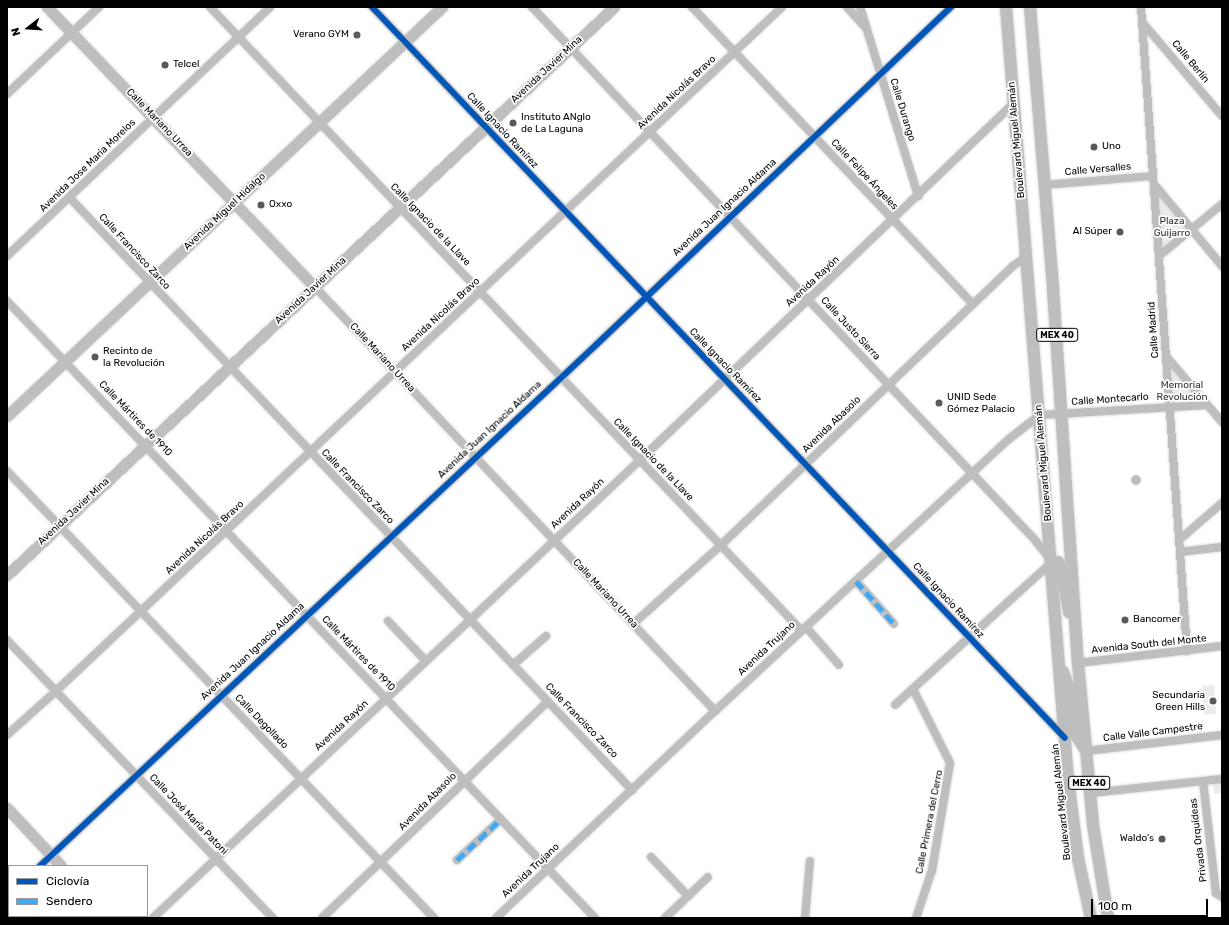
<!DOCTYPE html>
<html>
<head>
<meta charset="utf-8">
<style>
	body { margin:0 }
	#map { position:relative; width:1229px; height:925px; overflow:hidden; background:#fff; font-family:Rubik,sans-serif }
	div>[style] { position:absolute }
	.green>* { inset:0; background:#ebebeb; transform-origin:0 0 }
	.water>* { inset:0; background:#bebebe }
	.round { border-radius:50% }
	.roads { filter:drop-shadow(0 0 1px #dbdbdb) drop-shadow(0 0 1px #dbdbdb) }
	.minor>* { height:8px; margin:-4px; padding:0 4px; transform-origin:4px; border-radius:4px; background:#bebebe }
	.major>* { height:11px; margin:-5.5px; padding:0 5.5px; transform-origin:5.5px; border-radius:5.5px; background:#bebebe }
	.highway>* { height:12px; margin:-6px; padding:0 6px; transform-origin:6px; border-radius:6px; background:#bebebe }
	.quiet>* { height:5px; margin-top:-2.5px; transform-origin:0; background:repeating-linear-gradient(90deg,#3fa9f5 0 10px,transparent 0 15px) }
	.cycleway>* { height:6px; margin:-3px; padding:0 3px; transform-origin:3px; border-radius:3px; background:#0057b8 }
	.dots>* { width:11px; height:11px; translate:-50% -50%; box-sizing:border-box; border:2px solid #fff; border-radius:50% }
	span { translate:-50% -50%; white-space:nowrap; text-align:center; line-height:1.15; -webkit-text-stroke:3.5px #fff; paint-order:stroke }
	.shield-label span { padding:1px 3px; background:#fff; border:1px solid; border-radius:3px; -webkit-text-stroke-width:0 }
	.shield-label { font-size:9px; color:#000; font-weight:700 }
	.poi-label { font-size:10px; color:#000 }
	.right { translate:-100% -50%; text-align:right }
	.left { translate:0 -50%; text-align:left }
	.street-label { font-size:10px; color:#000 }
	.park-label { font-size:10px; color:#323232 }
	.frame { position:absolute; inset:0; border:8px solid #000; pointer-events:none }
	.legend { position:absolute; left:8px; top:865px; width:140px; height:52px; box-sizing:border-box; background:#fff; border:1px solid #999; margin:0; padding:5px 7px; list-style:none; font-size:12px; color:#000 }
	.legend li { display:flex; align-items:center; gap:8px; height:20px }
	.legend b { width:20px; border:1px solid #999 }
	.north { position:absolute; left:8px; top:8px; width:40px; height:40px; -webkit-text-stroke:3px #fff; paint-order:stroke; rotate:253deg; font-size:11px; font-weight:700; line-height:16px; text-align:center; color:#000 }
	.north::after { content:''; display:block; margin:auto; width:14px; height:18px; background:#000; clip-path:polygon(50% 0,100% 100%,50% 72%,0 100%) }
	.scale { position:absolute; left:1091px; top:899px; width:117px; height:18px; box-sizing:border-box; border:2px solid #000; border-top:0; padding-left:5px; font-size:12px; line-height:14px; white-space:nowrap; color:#000; -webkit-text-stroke:3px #fff; paint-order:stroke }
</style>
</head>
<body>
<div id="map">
	<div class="green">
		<div style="clip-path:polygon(1156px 187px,1192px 231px,1160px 255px)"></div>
		<div style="clip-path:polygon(1167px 351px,1207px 402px,1171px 404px)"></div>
		<div style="left:1214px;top:685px;width:29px;height:12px;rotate:86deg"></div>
		<div style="clip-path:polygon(1222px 779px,1222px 793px,1214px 794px,1213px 782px)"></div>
	</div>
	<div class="water">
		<div class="round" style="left:1131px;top:475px;width:10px;height:10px"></div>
	</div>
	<div class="roads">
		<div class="minor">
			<div style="left:210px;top:7px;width:860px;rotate:46.51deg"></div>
			<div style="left:372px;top:7px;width:1007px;rotate:46.53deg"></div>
			<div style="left:532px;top:7px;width:733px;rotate:46.66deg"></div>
			<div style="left:1035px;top:540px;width:28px;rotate:52deg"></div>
			<div style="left:1052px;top:562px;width:212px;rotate:137.7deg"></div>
			<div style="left:692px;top:7px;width:409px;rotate:46.6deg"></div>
			<div style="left:847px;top:7px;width:27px;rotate:48deg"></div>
			<div style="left:860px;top:7px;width:198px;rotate:72.9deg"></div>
			<div style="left:1141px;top:7px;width:646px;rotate:85.91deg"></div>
			<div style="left:1142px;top:22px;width:123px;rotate:49.6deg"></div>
			<div style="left:7px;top:94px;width:127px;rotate:-43.4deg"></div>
			<div style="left:1154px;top:184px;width:107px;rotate:50.3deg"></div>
			<div style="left:1045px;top:185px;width:108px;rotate:-4.8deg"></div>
			<div style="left:69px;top:197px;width:818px;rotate:46.49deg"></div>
			<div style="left:7px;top:256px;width:362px;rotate:-43.4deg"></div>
			<div style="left:1159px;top:256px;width:82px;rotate:-39.5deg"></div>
			<div style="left:315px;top:287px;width:583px;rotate:46.67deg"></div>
			<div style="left:7px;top:301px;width:852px;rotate:46.38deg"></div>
			<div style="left:1166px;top:356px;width:87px;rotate:49.7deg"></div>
			<div style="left:7px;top:471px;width:618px;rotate:46.31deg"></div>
			<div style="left:1179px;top:540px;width:57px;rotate:-40.7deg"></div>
			<div style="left:1180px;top:552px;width:42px;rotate:-6.8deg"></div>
			<div style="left:856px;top:581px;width:57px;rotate:48.5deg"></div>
			<div style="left:388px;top:621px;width:55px;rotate:46.5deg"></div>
			<div style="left:633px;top:624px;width:118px;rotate:-41.9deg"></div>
			<div style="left:721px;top:545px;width:404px;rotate:-43.7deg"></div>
			<div style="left:1013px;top:266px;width:17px;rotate:-36deg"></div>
			<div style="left:806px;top:627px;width:50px;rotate:49deg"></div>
			<div style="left:7px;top:640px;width:385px;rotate:46.3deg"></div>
			<div style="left:1078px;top:663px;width:145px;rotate:-6.7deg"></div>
			<div style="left:513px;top:665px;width:44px;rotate:-41.3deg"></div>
			<div style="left:913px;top:689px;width:83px;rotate:63.4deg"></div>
			<div style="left:950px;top:763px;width:109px;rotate:99.5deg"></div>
			<div style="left:932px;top:870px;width:51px;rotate:108.4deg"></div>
			<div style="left:7px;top:735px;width:66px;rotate:-41.9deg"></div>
			<div style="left:56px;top:691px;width:997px;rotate:-43.29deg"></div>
			<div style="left:1086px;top:751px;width:137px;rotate:-6.7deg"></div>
			<div style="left:1203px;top:781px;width:113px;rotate:83.4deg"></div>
			<div style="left:1216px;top:893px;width:7px;rotate:34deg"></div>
			<div style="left:1090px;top:793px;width:133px;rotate:-6.1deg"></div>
			<div style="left:651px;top:857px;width:54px;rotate:46.5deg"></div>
			<div style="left:457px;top:860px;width:60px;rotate:-43deg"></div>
			<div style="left:40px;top:866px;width:763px;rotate:-43.14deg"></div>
			<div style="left:597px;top:344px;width:489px;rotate:-43.6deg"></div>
			<div style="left:7px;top:895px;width:3px;rotate:-45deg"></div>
			<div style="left:153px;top:918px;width:669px;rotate:-43.24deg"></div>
			<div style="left:640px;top:460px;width:517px;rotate:-43.67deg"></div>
			<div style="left:322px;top:918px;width:313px;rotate:-43.8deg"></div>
			<div style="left:496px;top:918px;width:301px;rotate:-43.4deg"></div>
			<div style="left:715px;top:711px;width:401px;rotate:-42.8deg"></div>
			<div style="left:1009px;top:439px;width:39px;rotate:-38deg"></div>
			<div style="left:1040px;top:415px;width:167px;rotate:-3.4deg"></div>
			<div style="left:665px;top:918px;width:59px;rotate:-43.6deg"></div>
			<div style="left:805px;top:918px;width:57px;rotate:-85deg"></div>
		</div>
		<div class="major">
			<div style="left:47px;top:7px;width:388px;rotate:46.3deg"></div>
			<div style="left:7px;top:416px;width:597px;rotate:-43.24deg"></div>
			<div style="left:7px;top:575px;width:831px;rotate:-43.1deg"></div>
			<div style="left:7px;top:808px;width:79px;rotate:47deg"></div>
			<div style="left:110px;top:916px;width:3px;rotate:45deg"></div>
		</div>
		<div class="highway">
			<div style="left:1006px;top:7px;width:774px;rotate:85.41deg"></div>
			<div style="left:1068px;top:779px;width:80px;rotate:82.8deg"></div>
			<div style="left:1078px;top:858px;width:61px;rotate:77.8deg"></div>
			<div style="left:1030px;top:7px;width:283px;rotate:85.3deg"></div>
			<div style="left:1053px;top:289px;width:375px;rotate:86.2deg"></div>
			<div style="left:1078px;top:663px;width:163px;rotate:84.7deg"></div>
			<div style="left:1093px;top:825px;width:94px;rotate:80.8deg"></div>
			<div style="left:1052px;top:562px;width:6px"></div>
			<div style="left:1058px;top:562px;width:6px;rotate:59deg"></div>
			<div style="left:1061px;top:567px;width:46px;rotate:79.9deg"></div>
			<div style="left:1063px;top:672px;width:20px;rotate:70deg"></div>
			<div style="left:1070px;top:691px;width:38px;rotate:87deg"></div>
			<div style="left:1072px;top:729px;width:24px;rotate:57deg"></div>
		</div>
	</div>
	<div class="quiet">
		<div style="left:856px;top:581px;width:57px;rotate:48.5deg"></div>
		<div style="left:457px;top:860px;width:60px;rotate:-43deg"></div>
	</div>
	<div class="cycleway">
		<div style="left:372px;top:7px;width:1007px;rotate:46.53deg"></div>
		<div style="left:40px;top:866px;width:763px;rotate:-43.14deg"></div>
		<div style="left:597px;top:344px;width:489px;rotate:-43.6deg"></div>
	</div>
	<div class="dots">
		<div style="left:357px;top:35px;background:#595959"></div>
		<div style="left:165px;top:65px;background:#595959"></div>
		<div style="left:513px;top:123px;background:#595959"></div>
		<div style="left:1094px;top:147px;background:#595959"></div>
		<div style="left:261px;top:205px;background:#595959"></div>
		<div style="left:1120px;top:232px;background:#595959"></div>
		<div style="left:95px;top:357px;background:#595959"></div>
		<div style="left:939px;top:403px;background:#595959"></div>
		<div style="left:1125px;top:620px;background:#595959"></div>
		<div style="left:1213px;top:701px;background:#595959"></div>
		<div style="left:1162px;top:839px;background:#595959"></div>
	</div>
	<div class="shield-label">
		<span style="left:1057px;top:335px">MEX 40</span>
		<span style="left:1089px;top:783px">MEX 40</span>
	</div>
	<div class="poi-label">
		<span class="right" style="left:349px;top:35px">Verano GYM</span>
		<span class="left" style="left:173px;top:65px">Telcel</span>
		<span class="left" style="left:521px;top:123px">Instituto ANglo<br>de La Laguna</span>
		<span class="left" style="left:1102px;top:147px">Uno</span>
		<span class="left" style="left:269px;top:205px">Oxxo</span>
		<span class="right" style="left:1112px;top:232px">Al Súper</span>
		<span class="left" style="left:103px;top:357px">Recinto de<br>la Revolución</span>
		<span class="left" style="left:947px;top:403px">UNID Sede<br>Gómez Palacio</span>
		<span class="left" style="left:1133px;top:620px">Bancomer</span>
		<span class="right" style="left:1205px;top:701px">Secundaria<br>Green Hills</span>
		<span class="right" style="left:1154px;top:839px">Waldo's</span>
	</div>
	<div class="street-label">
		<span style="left:1190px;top:62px;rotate:50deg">Calle Berlín</span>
		<span style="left:547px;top:70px;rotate:-43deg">Avenida Javier Mina</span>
		<span style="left:677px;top:93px;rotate:-43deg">Avenida Nicolás Bravo</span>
		<span style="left:902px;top:110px;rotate:73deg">Calle Durango</span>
		<span style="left:159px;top:123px;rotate:46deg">Calle Mariano Urrea</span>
		<span style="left:502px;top:131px;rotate:47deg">Calle Ignacio Ramírez</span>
		<span style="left:1017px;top:140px;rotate:-95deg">Boulevard Miguel Alemán</span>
		<span style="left:88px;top:166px;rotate:-44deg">Avenida Jose Maria Morelos</span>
		<span style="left:1098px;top:170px;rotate:-5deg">Calle Versalles</span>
		<span style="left:864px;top:175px;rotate:47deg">Calle Felipe Ángeles</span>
		<span style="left:725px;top:208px;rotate:-43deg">Avenida Juan Ignacio Aldama</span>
		<span style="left:225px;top:212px;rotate:-43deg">Avenida Miguel Hidalgo</span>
		<span style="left:430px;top:225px;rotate:46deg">Calle Ignacio de la Llave</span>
		<span style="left:134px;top:252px;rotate:47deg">Calle Francisco Zarco</span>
		<span style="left:813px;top:282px;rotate:-43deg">Avenida Rayón</span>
		<span style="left:311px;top:291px;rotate:-43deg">Avenida Javier Mina</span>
		<span style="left:441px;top:315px;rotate:-43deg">Avenida Nicolás Bravo</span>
		<span style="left:850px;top:329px;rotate:47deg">Calle Justo Sierra</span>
		<span style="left:1154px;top:330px;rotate:-94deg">Calle Madrid</span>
		<span style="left:382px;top:358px;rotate:47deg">Calle Mariano Urrea</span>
		<span style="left:725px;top:366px;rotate:46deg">Calle Ignacio Ramírez</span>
		<span style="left:1110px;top:400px;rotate:-4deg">Calle Montecarlo</span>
		<span style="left:135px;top:419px;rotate:46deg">Calle Mártires de 1910</span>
		<span style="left:832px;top:425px;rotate:-44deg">Avenida Abasolo</span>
		<span style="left:490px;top:430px;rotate:-43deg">Avenida Juan Ignacio Aldama</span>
		<span style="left:653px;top:460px;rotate:46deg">Calle Ignacio de la Llave</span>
		<span style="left:1044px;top:463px;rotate:-95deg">Boulevard Miguel Alemán</span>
		<span style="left:357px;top:487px;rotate:46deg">Calle Francisco Zarco</span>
		<span style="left:578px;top:504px;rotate:-43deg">Avenida Rayón</span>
		<span style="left:74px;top:512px;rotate:-43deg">Avenida Javier Mina</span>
		<span style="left:205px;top:538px;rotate:-43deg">Avenida Nicolás Bravo</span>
		<span style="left:605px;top:594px;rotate:47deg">Calle Mariano Urrea</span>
		<span style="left:948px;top:601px;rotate:47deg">Calle Ignacio Ramírez</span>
		<span style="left:1149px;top:645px;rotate:-6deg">Avenida South del Monte</span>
		<span style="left:767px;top:649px;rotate:-43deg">Avenida Trujano</span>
		<span style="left:253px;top:652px;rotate:-43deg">Avenida Juan Ignacio Aldama</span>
		<span style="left:358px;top:654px;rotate:46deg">Calle Mártires de 1910</span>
		<span style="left:581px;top:721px;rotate:46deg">Calle Francisco Zarco</span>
		<span style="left:261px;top:722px;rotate:46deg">Calle Degollado</span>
		<span style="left:342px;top:726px;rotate:-43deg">Avenida Rayón</span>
		<span style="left:1153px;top:733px;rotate:-7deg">Calle Valle Campestre</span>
		<span style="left:428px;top:802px;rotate:-45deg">Avenida Abasolo</span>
		<span style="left:1062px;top:802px;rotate:-96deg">Boulevard Miguel Alemán</span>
		<span style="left:188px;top:815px;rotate:46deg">Calle José María Patoni</span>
		<span style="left:930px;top:822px;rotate:-79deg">Calle Primera del Cerro</span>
		<span style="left:1199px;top:840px;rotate:-97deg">Privada Orquídeas</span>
		<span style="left:531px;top:871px;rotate:-43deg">Avenida Trujano</span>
	</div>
	<div class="park-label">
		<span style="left:1172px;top:227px">Plaza<br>Guijarro</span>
		<span style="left:1182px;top:391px">Memorial<br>Revolución</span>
	</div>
	<div class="frame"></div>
	<ul class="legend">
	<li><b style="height:5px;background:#0057b8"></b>Ciclovía</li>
	<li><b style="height:5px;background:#3fa9f5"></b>Sendero</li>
	</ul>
	<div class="north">N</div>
	<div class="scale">100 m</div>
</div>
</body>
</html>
